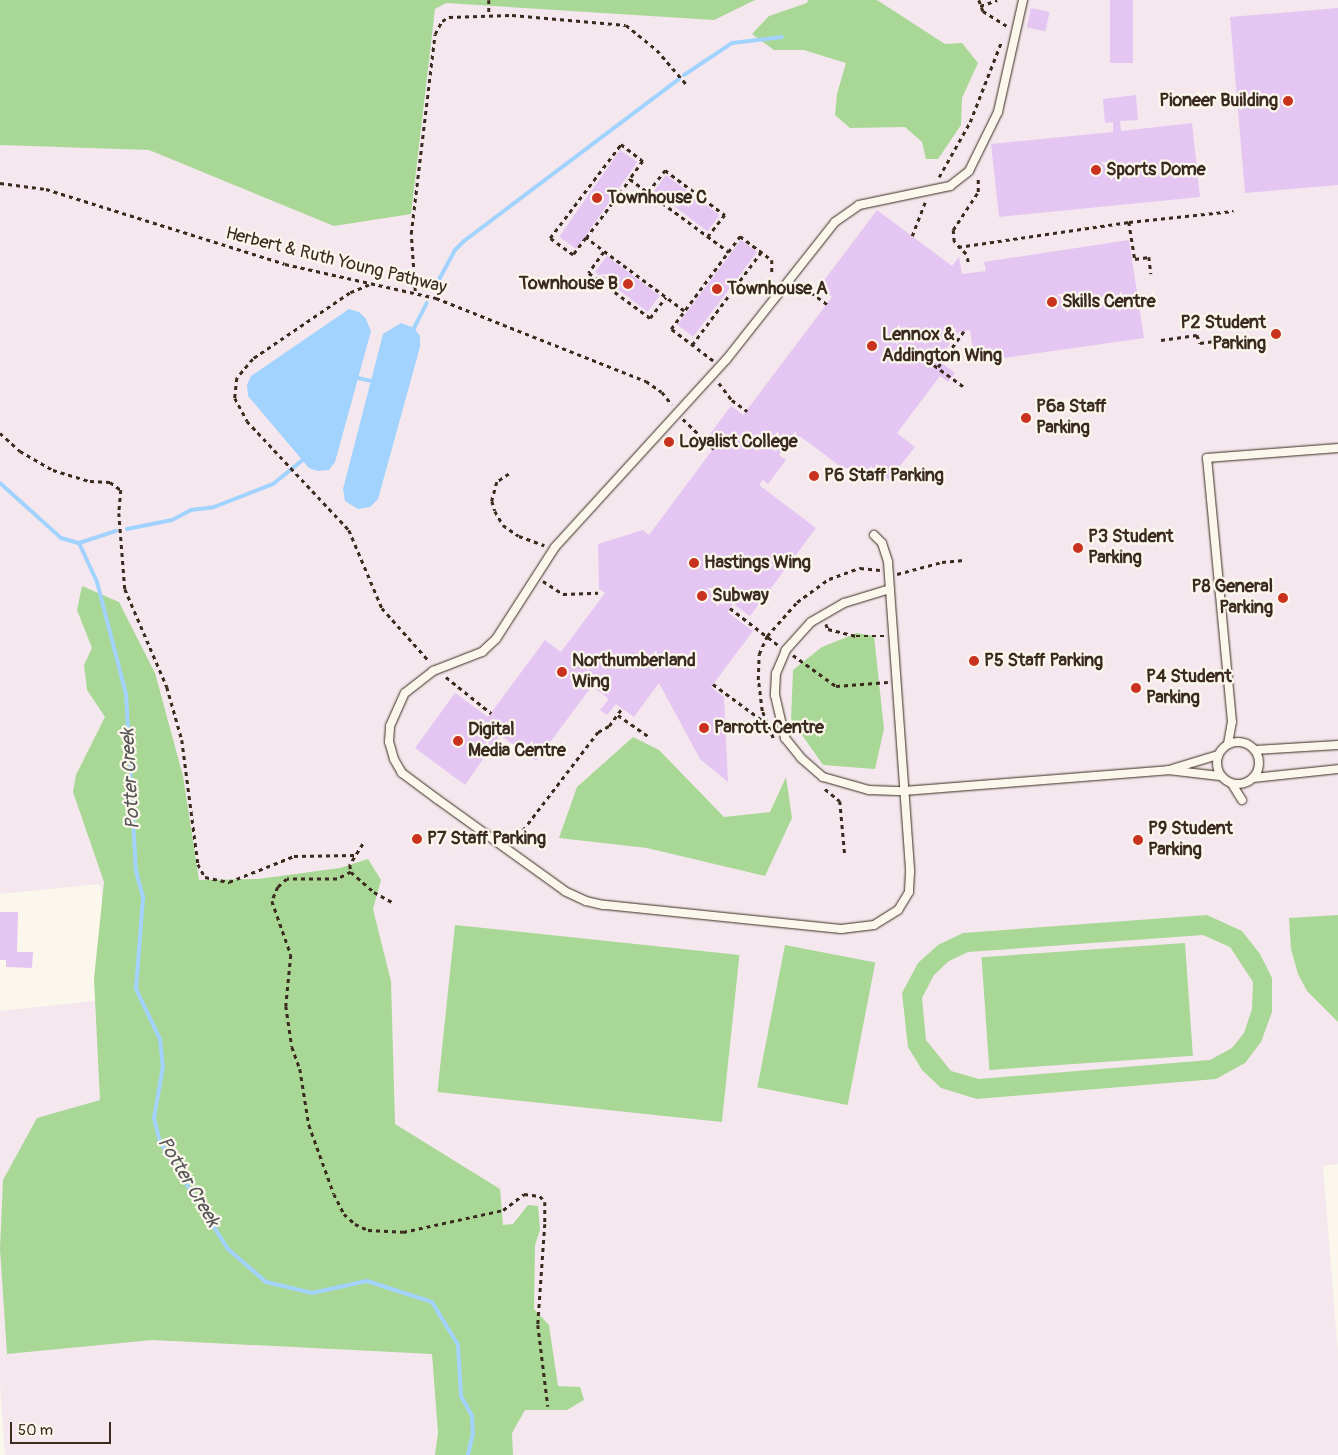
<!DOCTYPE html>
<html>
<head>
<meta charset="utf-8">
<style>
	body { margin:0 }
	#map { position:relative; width:1338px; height:1455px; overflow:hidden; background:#fbf7ec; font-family:Pangolin,sans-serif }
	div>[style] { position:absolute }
	.built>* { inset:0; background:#f4e8ee }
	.green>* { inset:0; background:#a9d796; transform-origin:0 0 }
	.water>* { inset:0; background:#a2d2fe }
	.stream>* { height:4px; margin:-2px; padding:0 2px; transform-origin:2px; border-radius:2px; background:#a2d2fe }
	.building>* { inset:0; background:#e5c5f2; transform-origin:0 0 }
	.path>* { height:2.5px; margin-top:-1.25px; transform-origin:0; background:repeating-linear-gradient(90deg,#3b2a1e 0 4px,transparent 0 8px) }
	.roads { filter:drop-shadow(0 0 1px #3b2a1e) drop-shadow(0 0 1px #3b2a1e) }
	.service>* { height:8px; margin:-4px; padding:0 4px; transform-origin:4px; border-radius:4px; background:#fbf7ec }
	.service>.ring { margin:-4px; padding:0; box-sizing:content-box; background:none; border:8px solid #fbf7ec; border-radius:50% }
	.dots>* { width:14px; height:14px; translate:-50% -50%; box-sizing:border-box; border:2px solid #fbf7ec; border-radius:50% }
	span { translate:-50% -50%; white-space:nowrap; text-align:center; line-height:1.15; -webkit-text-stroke:4.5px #fbf7ec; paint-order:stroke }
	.poi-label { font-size:18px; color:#3b2a1e; font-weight:700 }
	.right { translate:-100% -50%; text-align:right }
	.left { translate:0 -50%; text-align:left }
	.street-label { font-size:18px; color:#3b2a1e }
	.water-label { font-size:19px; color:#555456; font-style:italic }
	.scale { position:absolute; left:10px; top:1422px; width:101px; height:22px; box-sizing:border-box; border:2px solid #3b2a1e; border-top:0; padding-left:6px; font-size:15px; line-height:18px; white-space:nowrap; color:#3b2a1e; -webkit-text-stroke:4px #fbf7ec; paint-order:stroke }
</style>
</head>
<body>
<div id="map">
	<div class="built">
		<div style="clip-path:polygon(0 0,1338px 0,1338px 1164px,1323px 1166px,1338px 1353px,1338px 1455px,5px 1455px,0 1384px,0 1011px,112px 999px,100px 884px,0 894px)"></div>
	</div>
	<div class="green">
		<div style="clip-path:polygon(0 0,755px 0,714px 20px,446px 3px,435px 9px,411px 214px,334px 226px,149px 150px,0 145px)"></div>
		<div style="clip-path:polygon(808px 0,877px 0,945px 44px,962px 43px,978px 63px,962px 98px,961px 125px,938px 159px,926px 159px,922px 142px,905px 127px,850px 128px,835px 115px,837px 94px,846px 63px,804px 50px,774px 50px,752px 34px,769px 16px,807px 3px)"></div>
		<div style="clip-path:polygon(82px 586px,119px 602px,155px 673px,183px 776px,199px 880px,258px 879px,340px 868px,368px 859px,381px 880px,373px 909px,391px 981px,395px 1124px,500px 1189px,503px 1225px,513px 1224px,528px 1205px,538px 1206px,540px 1230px,535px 1245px,534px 1309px,549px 1325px,558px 1386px,580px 1387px,584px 1400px,567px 1410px,525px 1410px,512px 1433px,513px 1455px,435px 1455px,438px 1433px,432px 1354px,152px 1340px,7px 1354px,0 1249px,3px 1180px,37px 1118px,100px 1100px,94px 979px,104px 882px,73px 792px,76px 775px,105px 717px,87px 690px,84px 665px,92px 648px,77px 610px)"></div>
		<div style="clip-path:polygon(857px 633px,874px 636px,884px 729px,875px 769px,823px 765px,791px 719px,793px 670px,822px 647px)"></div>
		<div style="clip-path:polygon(633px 737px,659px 750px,724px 817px,770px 812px,786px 777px,792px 818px,765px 876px,647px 848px,559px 838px,577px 787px)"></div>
		<div style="clip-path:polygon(evenodd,1207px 915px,1242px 931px,1260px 954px,1272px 978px,1272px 1012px,1261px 1042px,1245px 1063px,1216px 1079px,977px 1099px,941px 1088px,922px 1070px,908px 1047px,902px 993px,918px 963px,938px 945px,963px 933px,1207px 915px,1203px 935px,1230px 947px,1253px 982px,1252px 1009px,1244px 1033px,1232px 1048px,1210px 1060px,979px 1079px,951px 1071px,926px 1040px,922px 998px,934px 975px,949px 961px,968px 952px,1203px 935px)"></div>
		<div style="clip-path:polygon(1338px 915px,1338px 1022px,1307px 991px,1298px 974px,1291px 949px,1289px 918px)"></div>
		<div style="left:455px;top:925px;width:286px;height:168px;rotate:6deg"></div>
		<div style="left:1185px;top:943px;width:113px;height:204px;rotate:86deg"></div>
		<div style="left:785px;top:945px;width:92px;height:145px;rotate:11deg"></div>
	</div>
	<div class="water">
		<div style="clip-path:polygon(349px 309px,359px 312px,366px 319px,371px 331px,335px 462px,329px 470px,318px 471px,309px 468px,248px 396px,247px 385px,251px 376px)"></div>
		<div style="clip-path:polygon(401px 323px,414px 328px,420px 336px,420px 347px,378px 499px,370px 507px,358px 509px,345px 501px,343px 489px,383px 334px)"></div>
	</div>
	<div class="stream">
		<div style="left:684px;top:75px;width:58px;rotate:-33.7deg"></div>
		<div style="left:732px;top:43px;width:50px;rotate:-6.8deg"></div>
		<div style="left:434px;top:289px;width:44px;rotate:-61.7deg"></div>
		<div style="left:455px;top:250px;width:13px;rotate:-45deg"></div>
		<div style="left:464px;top:241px;width:269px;rotate:-37deg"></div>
		<div style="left:414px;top:328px;width:28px;rotate:-63deg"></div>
		<div style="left:358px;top:378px;width:13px;rotate:13deg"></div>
		<div style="left:0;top:483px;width:82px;rotate:42deg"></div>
		<div style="left:61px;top:538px;width:19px;rotate:16deg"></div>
		<div style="left:79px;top:543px;width:43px;rotate:65.2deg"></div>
		<div style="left:97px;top:582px;width:116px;rotate:75.5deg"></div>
		<div style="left:126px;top:694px;width:177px;rotate:86.8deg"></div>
		<div style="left:136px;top:871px;width:28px;rotate:75deg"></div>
		<div style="left:143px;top:898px;width:91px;rotate:94.4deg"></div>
		<div style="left:136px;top:989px;width:55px;rotate:64.4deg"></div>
		<div style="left:160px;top:1039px;width:27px;rotate:84deg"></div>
		<div style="left:163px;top:1066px;width:53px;rotate:99.8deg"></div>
		<div style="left:154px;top:1118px;width:25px;rotate:76deg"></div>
		<div style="left:160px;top:1142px;width:127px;rotate:57.6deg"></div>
		<div style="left:228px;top:1249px;width:50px;rotate:41deg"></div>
		<div style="left:266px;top:1282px;width:47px;rotate:13.4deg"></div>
		<div style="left:312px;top:1293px;width:56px;rotate:-12.3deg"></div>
		<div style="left:367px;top:1281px;width:68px;rotate:17.9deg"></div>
		<div style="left:432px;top:1302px;width:50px;rotate:58.8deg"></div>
		<div style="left:458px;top:1345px;width:51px;rotate:86.6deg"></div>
		<div style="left:461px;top:1396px;width:23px;rotate:61deg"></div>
		<div style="left:472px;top:1416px;width:17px;rotate:87deg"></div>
		<div style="left:473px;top:1433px;width:23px;rotate:103deg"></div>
		<div style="left:127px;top:529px;width:46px;rotate:-11.3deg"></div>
		<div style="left:172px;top:520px;width:21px;rotate:-28deg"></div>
		<div style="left:191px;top:510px;width:23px;rotate:-7deg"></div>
		<div style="left:214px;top:507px;width:63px;rotate:-21.3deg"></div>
		<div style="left:273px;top:484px;width:38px;rotate:-39deg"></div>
		<div style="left:79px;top:543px;width:39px;rotate:-18deg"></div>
	</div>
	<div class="building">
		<div style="left:1110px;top:0;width:23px;height:63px"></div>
		<div style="left:1031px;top:8px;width:19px;height:20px;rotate:12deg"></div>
		<div style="clip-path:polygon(1338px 8px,1338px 185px,1245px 193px,1230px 17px)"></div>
		<div style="clip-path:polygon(1136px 95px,1138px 120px,1120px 121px,1121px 131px,1192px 123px,1200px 197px,999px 217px,991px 144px,1113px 132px,1113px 122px,1105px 123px,1103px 99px)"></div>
		<div style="left:620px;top:150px;width:21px;height:106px;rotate:35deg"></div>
		<div style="left:666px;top:175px;width:67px;height:20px;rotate:37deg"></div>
		<div style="clip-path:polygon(877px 210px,952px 266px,959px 257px,962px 274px,986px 271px,984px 262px,1129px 240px,1144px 338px,975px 362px,970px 330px,959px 332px,938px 360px,955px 373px,948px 382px,940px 376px,897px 433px,915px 447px,889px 480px,871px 466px,860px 481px,801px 437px,791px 450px,786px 446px,779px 455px,786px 460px,768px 484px,763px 480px,759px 485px,816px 528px,750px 616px,733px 604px,727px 612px,753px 631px,711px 687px,724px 697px,728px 782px,700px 759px,659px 683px,634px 717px,616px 704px,607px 715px,600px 710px,609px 699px,592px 686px,536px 761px,500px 735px,465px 785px,415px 748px,455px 693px,488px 717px,545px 640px,561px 652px,605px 593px,599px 589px,598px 544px,643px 530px,649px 535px,716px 445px,707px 438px,731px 406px,743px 415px,832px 297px,819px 287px)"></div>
		<div style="left:741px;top:240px;width:20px;height:106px;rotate:37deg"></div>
		<div style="left:607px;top:256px;width:66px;height:20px;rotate:37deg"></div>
		<div style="clip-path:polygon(0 912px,18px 912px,17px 952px,33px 952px,32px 968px,6px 967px,6px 960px,0 960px)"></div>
	</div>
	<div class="path">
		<div style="left:489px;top:0;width:15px;rotate:90deg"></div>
		<div style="left:979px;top:0;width:12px;rotate:70deg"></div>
		<div style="left:983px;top:11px;width:28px;rotate:32deg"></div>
		<div style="left:980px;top:6px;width:18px;rotate:-19deg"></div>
		<div style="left:939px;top:177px;width:63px;rotate:-60.6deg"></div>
		<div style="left:970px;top:122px;width:88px;rotate:-68.7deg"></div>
		<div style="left:0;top:183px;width:46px;rotate:7.4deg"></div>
		<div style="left:46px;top:189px;width:250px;rotate:17.4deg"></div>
		<div style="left:285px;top:264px;width:155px;rotate:12.7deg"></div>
		<div style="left:436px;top:298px;width:226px;rotate:21.6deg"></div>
		<div style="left:646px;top:381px;width:19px;rotate:35deg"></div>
		<div style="left:662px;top:392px;width:16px;rotate:52deg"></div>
		<div style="left:648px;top:192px;width:28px;rotate:-52deg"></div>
		<div style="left:665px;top:170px;width:75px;rotate:36.9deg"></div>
		<div style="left:725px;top:215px;width:28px;rotate:128deg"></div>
		<div style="left:1129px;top:222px;width:105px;rotate:-6deg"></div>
		<div style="left:912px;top:236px;width:36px;rotate:-69deg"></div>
		<div style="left:586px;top:238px;width:21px;rotate:127deg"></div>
		<div style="left:573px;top:255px;width:29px;rotate:-144deg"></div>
		<div style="left:550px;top:238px;width:118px;rotate:-52.9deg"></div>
		<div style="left:621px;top:144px;width:28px;rotate:38deg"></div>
		<div style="left:643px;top:161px;width:22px;rotate:126deg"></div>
		<div style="left:958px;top:247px;width:173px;rotate:-8.3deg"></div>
		<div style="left:1129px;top:222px;width:37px;rotate:81deg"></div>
		<div style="left:1135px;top:259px;width:14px;rotate:-8deg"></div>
		<div style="left:1149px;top:257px;width:17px;rotate:83deg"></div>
		<div style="left:604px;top:252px;width:26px;rotate:126deg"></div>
		<div style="left:589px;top:273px;width:76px;rotate:36.4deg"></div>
		<div style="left:650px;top:318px;width:26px;rotate:-53deg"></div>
		<div style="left:968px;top:262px;width:8px;rotate:-104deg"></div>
		<div style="left:966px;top:254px;width:17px;rotate:-135deg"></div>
		<div style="left:954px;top:242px;width:12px;rotate:-95deg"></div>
		<div style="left:953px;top:230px;width:45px;rotate:-56.7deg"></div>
		<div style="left:978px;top:192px;width:16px;rotate:-90deg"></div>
		<div style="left:798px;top:283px;width:36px;rotate:36deg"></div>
		<div style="left:369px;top:285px;width:21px;rotate:157deg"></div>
		<div style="left:350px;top:293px;width:117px;rotate:145.8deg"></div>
		<div style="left:253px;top:359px;width:25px;rotate:130deg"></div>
		<div style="left:237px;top:378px;width:20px;rotate:96deg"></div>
		<div style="left:235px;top:398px;width:26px;rotate:62deg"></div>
		<div style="left:247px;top:421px;width:149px;rotate:46.9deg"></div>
		<div style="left:349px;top:530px;width:85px;rotate:67.1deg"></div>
		<div style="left:382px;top:608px;width:71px;rotate:48.4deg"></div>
		<div style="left:415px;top:291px;width:57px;rotate:-94deg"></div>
		<div style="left:411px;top:234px;width:201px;rotate:-83.2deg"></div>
		<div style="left:435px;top:34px;width:15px;rotate:-62deg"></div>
		<div style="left:442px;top:21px;width:8px;rotate:-30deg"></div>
		<div style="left:449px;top:17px;width:63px;rotate:-1.8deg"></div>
		<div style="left:512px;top:15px;width:114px;rotate:5deg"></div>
		<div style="left:626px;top:25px;width:40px;rotate:39deg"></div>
		<div style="left:657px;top:50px;width:46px;rotate:49.4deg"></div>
		<div style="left:684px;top:311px;width:122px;rotate:-143.3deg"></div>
		<div style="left:586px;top:238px;width:74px;rotate:-53.3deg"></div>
		<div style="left:630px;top:179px;width:123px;rotate:36.4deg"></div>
		<div style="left:1161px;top:340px;width:36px;rotate:-8deg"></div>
		<div style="left:1197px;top:335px;width:9px;rotate:69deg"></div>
		<div style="left:1200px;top:343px;width:22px;rotate:-8deg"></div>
		<div style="left:692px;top:345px;width:116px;rotate:-53.4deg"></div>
		<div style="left:713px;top:361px;width:53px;rotate:-142.7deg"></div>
		<div style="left:671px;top:329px;width:116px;rotate:-53.4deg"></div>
		<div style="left:740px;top:236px;width:40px;rotate:37deg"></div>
		<div style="left:772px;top:260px;width:14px;rotate:90deg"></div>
		<div style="left:934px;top:365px;width:37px;rotate:36deg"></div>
		<div style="left:938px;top:367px;width:44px;rotate:-54.2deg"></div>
		<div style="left:719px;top:383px;width:21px;rotate:53deg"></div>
		<div style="left:732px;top:400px;width:19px;rotate:36deg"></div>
		<div style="left:683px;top:419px;width:43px;rotate:44.1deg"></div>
		<div style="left:0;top:433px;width:27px;rotate:42deg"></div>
		<div style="left:20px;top:451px;width:38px;rotate:30deg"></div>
		<div style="left:53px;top:470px;width:39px;rotate:17deg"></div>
		<div style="left:90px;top:481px;width:20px;rotate:3deg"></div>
		<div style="left:110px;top:482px;width:14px;rotate:36deg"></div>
		<div style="left:121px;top:490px;width:23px;rotate:95deg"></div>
		<div style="left:119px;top:513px;width:76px;rotate:85.5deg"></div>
		<div style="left:125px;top:589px;width:107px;rotate:66.8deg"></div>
		<div style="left:167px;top:687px;width:55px;rotate:74.2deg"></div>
		<div style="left:182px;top:740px;width:125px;rotate:82.6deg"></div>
		<div style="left:198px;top:864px;width:15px;rotate:62deg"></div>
		<div style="left:205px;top:877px;width:25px;rotate:12deg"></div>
		<div style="left:229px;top:882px;width:70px;rotate:-21.8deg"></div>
		<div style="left:294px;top:856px;width:61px;rotate:-0.9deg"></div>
		<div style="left:509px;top:474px;width:14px;rotate:146deg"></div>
		<div style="left:497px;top:482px;width:20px;rotate:105deg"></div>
		<div style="left:492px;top:501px;width:10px;rotate:73deg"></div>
		<div style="left:495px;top:511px;width:16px;rotate:60deg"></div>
		<div style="left:503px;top:525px;width:19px;rotate:35deg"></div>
		<div style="left:519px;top:536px;width:27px;rotate:20deg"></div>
		<div style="left:897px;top:574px;width:47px;rotate:-14.9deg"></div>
		<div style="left:942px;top:562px;width:22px;rotate:-5deg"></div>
		<div style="left:543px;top:581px;width:24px;rotate:33deg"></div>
		<div style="left:563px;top:594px;width:35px;rotate:-2deg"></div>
		<div style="left:730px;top:608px;width:61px;rotate:37.6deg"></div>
		<div style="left:826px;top:624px;width:5px;rotate:68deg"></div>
		<div style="left:828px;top:629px;width:29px;rotate:14deg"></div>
		<div style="left:856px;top:636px;width:28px"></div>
		<div style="left:793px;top:655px;width:53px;rotate:35.8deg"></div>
		<div style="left:836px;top:686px;width:52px;rotate:-4.4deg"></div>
		<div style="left:446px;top:677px;width:58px;rotate:38.7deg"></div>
		<div style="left:713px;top:684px;width:66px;rotate:36.3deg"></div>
		<div style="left:618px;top:715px;width:38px;rotate:35deg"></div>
		<div style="left:773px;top:738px;width:29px;rotate:-112deg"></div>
		<div style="left:762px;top:711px;width:31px;rotate:-97deg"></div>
		<div style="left:758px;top:680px;width:26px;rotate:-88deg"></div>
		<div style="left:759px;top:654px;width:20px;rotate:-66deg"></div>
		<div style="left:767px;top:636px;width:45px;rotate:-48.6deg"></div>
		<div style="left:797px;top:602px;width:39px;rotate:-36deg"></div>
		<div style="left:829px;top:579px;width:33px;rotate:-20deg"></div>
		<div style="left:860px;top:568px;width:20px;rotate:6deg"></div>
		<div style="left:825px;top:789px;width:19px;rotate:39deg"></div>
		<div style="left:840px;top:801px;width:55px;rotate:84.8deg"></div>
		<div style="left:513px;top:843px;width:140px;rotate:-52.6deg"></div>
		<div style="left:598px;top:732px;width:13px;rotate:-29deg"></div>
		<div style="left:609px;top:726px;width:22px;rotate:-54deg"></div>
		<div style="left:363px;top:844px;width:25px;rotate:122deg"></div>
		<div style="left:350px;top:865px;width:7px;rotate:82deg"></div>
		<div style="left:351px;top:872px;width:30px;rotate:41deg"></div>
		<div style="left:374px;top:892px;width:21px;rotate:29deg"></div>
		<div style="left:351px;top:872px;width:16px;rotate:153deg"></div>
		<div style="left:337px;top:879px;width:50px;rotate:180deg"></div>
		<div style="left:287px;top:879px;width:12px;rotate:138deg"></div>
		<div style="left:278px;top:887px;width:15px;rotate:113deg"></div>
		<div style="left:272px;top:901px;width:57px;rotate:70.6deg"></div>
		<div style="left:291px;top:955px;width:51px;rotate:95.6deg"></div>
		<div style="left:286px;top:1006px;width:41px;rotate:81.7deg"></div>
		<div style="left:292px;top:1047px;width:23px;rotate:70deg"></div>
		<div style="left:300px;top:1069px;width:57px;rotate:80.9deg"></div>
		<div style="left:309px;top:1125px;width:73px;rotate:70.1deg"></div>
		<div style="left:334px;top:1194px;width:22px;rotate:63deg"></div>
		<div style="left:344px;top:1214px;width:15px;rotate:42deg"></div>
		<div style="left:355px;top:1224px;width:14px;rotate:25deg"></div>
		<div style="left:368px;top:1230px;width:35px;rotate:3deg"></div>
		<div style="left:403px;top:1232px;width:102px;rotate:-12.4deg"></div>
		<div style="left:503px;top:1210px;width:26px;rotate:-37deg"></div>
		<div style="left:524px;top:1194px;width:16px;rotate:7deg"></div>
		<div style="left:540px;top:1196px;width:8px;rotate:50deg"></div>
		<div style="left:545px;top:1202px;width:22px;rotate:90deg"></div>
		<div style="left:545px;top:1224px;width:101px;rotate:94deg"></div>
		<div style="left:538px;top:1325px;width:82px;rotate:83deg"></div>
	</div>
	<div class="roads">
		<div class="service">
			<div style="left:874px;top:535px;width:11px;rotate:45deg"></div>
			<div style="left:882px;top:543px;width:20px;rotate:72deg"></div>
			<div style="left:888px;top:562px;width:311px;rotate:85.9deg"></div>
			<div style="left:910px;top:872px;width:20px;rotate:93deg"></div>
			<div style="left:909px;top:892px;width:21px;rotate:121deg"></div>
			<div style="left:898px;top:910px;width:28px;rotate:148deg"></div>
			<div style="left:874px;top:925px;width:33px;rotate:173deg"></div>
			<div style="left:841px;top:929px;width:239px;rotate:-174.2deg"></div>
			<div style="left:603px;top:905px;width:17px;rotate:-167deg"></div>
			<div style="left:586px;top:901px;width:23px;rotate:-155deg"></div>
			<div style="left:565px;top:891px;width:158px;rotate:-144.3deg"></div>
			<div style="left:437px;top:799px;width:44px;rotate:-143.4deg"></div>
			<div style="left:402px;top:773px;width:16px;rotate:-120deg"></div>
			<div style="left:394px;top:759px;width:18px;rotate:-106deg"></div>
			<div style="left:389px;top:742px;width:16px;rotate:-86deg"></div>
			<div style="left:390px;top:726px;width:36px;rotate:-66deg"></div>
			<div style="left:405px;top:693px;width:36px;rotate:-38deg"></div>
			<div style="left:433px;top:671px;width:53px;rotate:-21.2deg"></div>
			<div style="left:482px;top:652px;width:19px;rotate:-43deg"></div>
			<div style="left:496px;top:639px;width:109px;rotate:-57.3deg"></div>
			<div style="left:555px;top:547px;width:253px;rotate:-47.6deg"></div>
			<div style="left:726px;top:360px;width:176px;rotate:-51.7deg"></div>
			<div style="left:835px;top:222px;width:29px;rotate:-35deg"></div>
			<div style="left:859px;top:205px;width:93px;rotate:-11.8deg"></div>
			<div style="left:950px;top:186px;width:24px;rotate:-38deg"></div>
			<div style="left:969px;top:171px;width:66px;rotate:-63.8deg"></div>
			<div style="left:998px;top:112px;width:115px;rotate:-77.4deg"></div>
			<div style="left:890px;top:589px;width:48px;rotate:163.1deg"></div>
			<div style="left:844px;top:603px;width:38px;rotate:150deg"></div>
			<div style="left:811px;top:622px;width:38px;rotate:132deg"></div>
			<div style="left:786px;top:650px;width:25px;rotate:113deg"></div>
			<div style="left:776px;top:673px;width:22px;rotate:93deg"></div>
			<div style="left:775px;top:695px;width:44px;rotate:76.9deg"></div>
			<div style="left:785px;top:738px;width:26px;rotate:51deg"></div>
			<div style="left:801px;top:758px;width:29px;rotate:41deg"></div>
			<div style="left:823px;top:777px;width:48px;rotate:15.8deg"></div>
			<div style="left:869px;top:790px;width:35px;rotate:2deg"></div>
			<div style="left:904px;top:791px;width:265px;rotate:-4.5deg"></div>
			<div style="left:1168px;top:770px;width:52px;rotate:6.6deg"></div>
			<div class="ring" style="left:1217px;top:742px;width:34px;height:34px"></div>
			<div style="left:1228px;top:744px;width:22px;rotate:-80deg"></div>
			<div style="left:1232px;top:722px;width:265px;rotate:-95.4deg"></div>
			<div style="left:1207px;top:458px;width:131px;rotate:-4.4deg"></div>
			<div style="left:1255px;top:750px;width:83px;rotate:-3.4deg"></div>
			<div style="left:1172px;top:769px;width:48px;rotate:-16.9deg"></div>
			<div style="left:1253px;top:778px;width:85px;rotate:-6deg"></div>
			<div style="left:1232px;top:784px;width:19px;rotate:58deg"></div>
		</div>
	</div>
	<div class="dots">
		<div style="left:1288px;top:101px;background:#c8321e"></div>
		<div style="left:1096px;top:170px;background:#c8321e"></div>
		<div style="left:597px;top:198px;background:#c8321e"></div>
		<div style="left:628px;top:284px;background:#c8321e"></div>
		<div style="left:717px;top:289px;background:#c8321e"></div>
		<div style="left:1052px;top:302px;background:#c8321e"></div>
		<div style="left:1276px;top:334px;background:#c8321e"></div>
		<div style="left:872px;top:346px;background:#c8321e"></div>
		<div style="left:1026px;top:418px;background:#c8321e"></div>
		<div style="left:669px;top:442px;background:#c8321e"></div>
		<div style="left:814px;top:476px;background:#c8321e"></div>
		<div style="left:1078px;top:548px;background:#c8321e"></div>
		<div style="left:694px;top:563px;background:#c8321e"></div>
		<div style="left:702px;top:596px;background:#c8321e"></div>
		<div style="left:1283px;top:598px;background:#c8321e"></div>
		<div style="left:974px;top:661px;background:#c8321e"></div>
		<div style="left:562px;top:672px;background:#c8321e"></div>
		<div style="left:1136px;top:688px;background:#c8321e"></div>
		<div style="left:704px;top:728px;background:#c8321e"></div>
		<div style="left:458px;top:741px;background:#c8321e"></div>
		<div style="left:417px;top:839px;background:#c8321e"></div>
		<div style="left:1138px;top:840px;background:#c8321e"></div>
	</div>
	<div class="poi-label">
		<span class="right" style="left:1278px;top:101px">Pioneer Building</span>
		<span class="left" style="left:1106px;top:170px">Sports Dome</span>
		<span class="left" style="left:607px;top:198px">Townhouse C</span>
		<span class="right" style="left:618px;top:284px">Townhouse B</span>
		<span class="left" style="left:727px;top:289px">Townhouse A</span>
		<span class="left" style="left:1062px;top:302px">Skills Centre</span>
		<span class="right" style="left:1266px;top:334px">P2 Student<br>Parking</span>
		<span class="left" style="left:882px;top:346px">Lennox &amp;<br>Addington Wing</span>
		<span class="left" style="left:1036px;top:418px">P6a Staff<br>Parking</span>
		<span class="left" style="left:679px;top:442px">Loyalist College</span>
		<span class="left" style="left:824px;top:476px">P6 Staff Parking</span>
		<span class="left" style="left:1088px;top:548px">P3 Student<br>Parking</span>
		<span class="left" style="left:704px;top:563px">Hastings Wing</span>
		<span class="right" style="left:1273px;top:598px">P8 General<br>Parking</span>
		<span class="left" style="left:712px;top:596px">Subway</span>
		<span class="left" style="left:984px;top:661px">P5 Staff Parking</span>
		<span class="left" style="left:572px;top:672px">Northumberland<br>Wing</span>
		<span class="left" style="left:1146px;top:688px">P4 Student<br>Parking</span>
		<span class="left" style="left:714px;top:728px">Parrott Centre</span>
		<span class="left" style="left:468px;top:741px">Digital<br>Media Centre</span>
		<span class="left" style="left:1148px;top:840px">P9 Student<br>Parking</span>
		<span class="left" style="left:427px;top:839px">P7 Staff Parking</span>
	</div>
	<div class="street-label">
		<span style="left:336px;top:261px;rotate:14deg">Herbert &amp; Ruth Young Pathway</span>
	</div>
	<div class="water-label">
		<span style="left:131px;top:779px;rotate:-93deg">Potter Creek</span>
		<span style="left:188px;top:1182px;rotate:59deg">Potter Creek</span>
	</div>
	<div class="scale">50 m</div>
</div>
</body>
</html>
